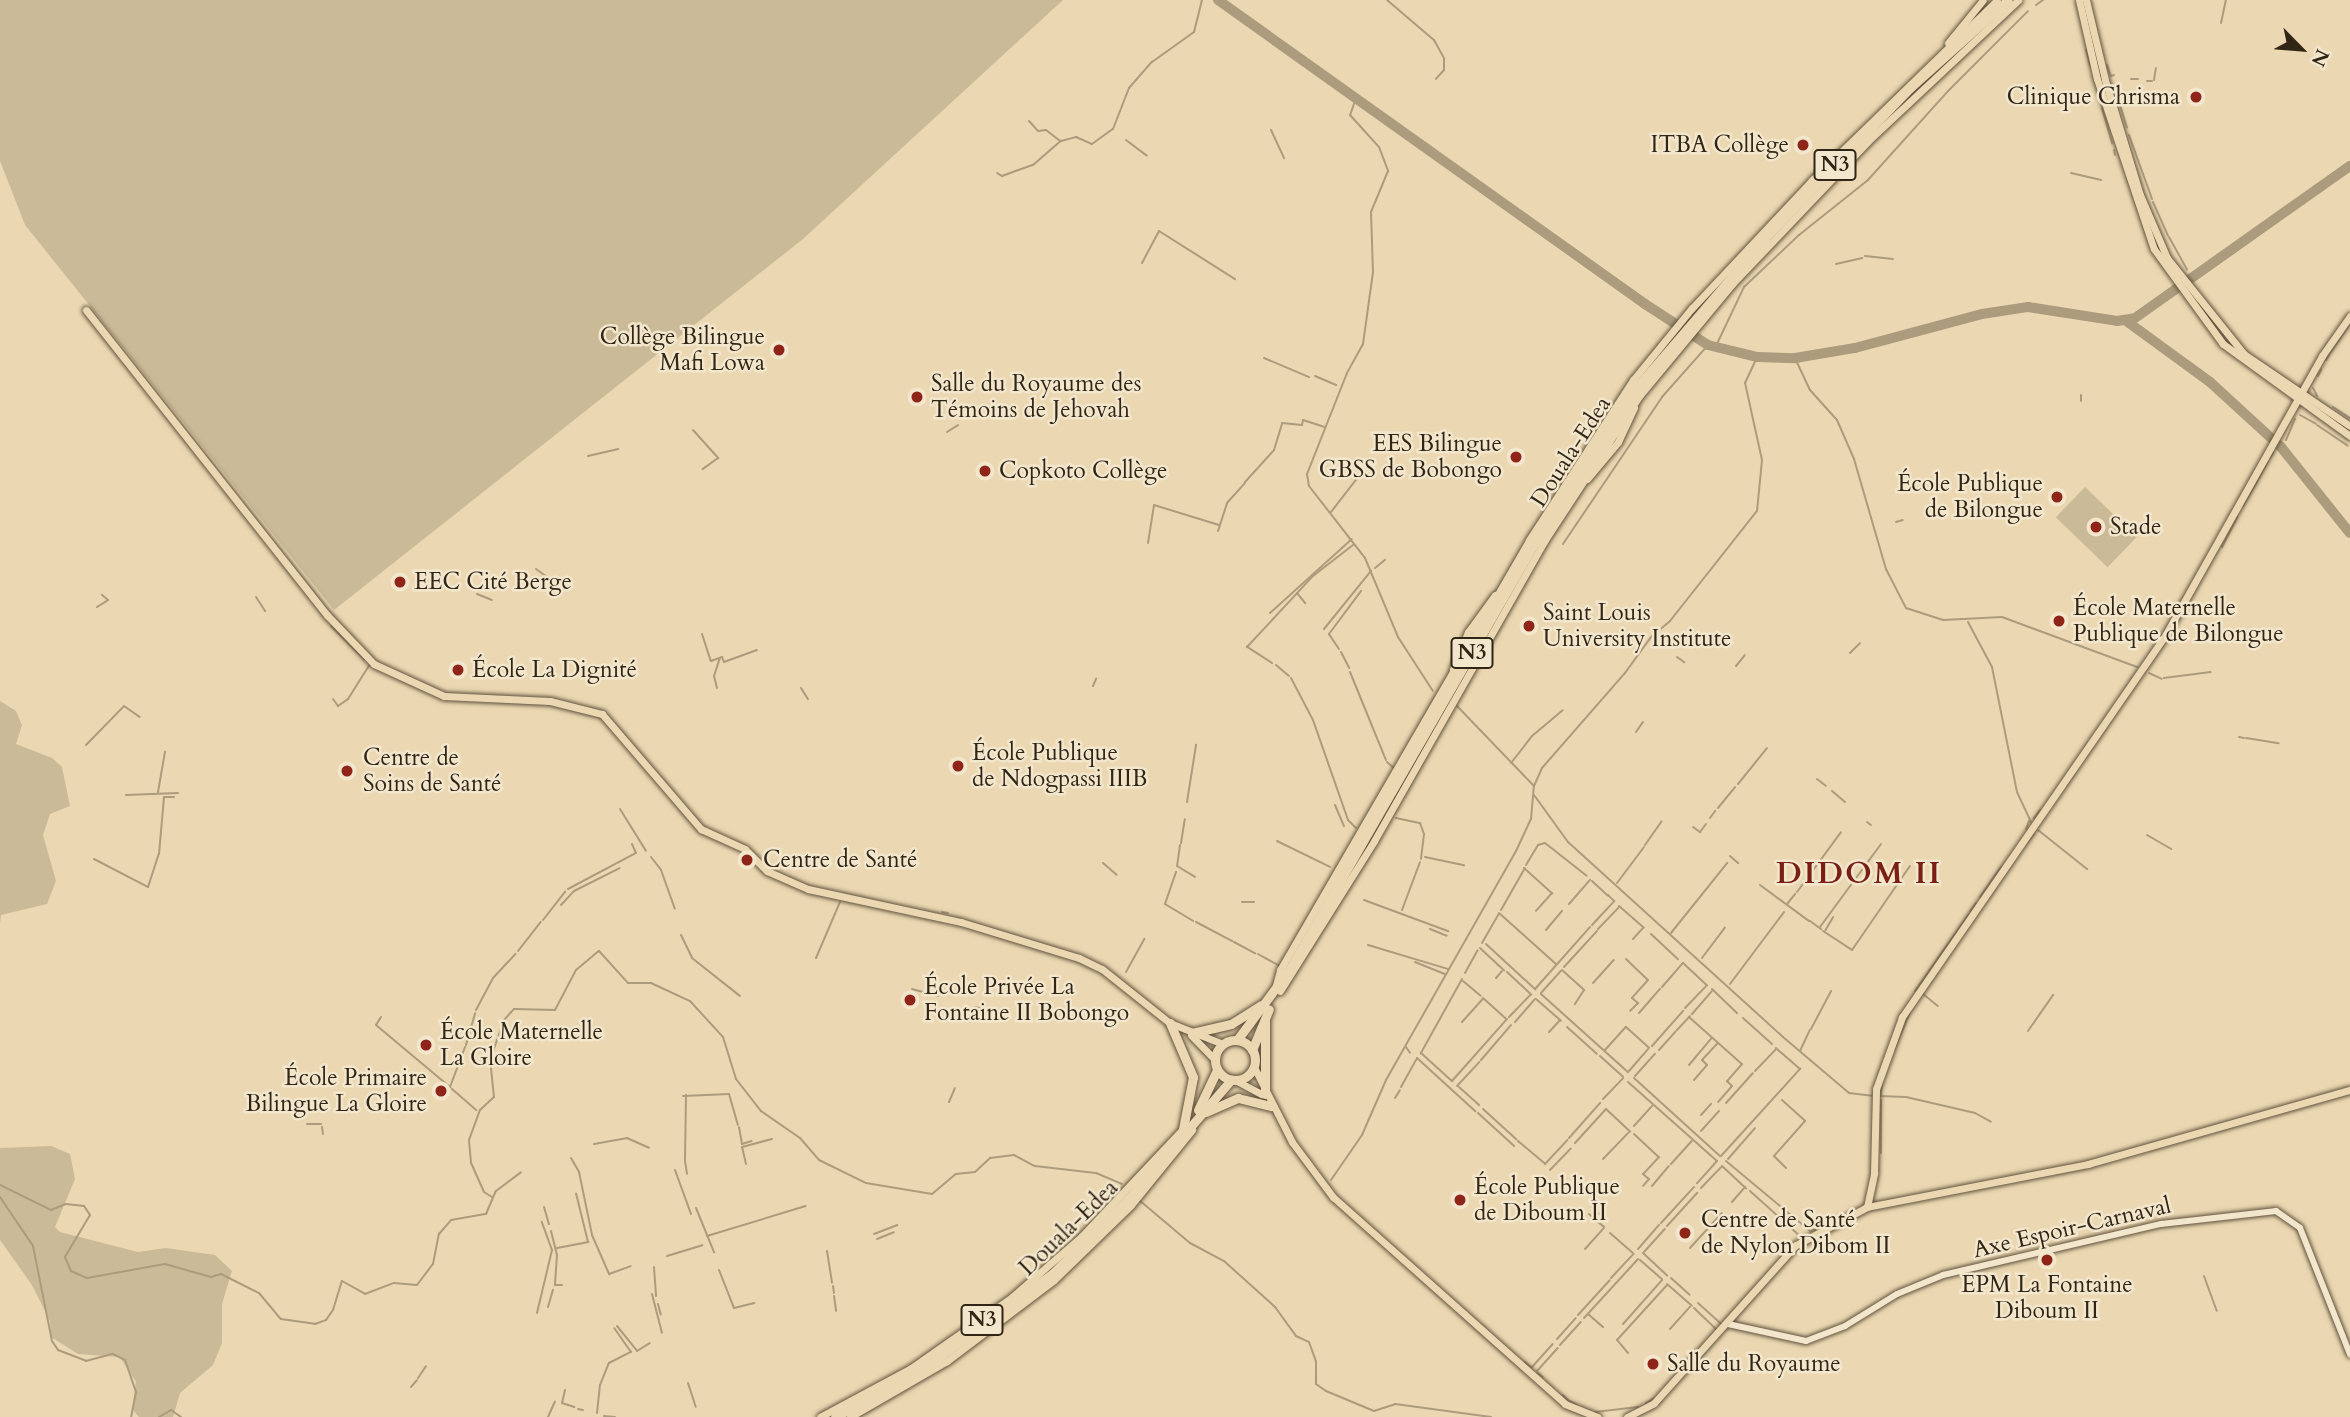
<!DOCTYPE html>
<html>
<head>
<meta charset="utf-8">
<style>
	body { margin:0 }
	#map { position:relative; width:2350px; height:1417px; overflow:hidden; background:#ebd8b2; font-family:Cardo,serif }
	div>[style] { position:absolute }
	.green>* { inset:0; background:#cbba97; transform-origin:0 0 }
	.stream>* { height:2px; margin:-1px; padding:0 1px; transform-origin:1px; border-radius:1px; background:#ac9b7d }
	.river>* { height:10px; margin:-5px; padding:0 5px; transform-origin:5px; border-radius:5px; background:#ac9b7d }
	.roads { filter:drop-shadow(0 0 2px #60523d) drop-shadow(0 0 2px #60523d) }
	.minor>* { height:6px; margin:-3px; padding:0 3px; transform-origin:3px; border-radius:3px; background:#f2e6cd }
	.major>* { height:7px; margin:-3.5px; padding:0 3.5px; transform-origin:3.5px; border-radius:3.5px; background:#ebd8b2 }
	.highway>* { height:9px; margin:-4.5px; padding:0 4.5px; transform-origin:4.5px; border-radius:4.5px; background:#ebd8b2 }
	.highway>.ring { margin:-4.5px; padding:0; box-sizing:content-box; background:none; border:9px solid #ebd8b2; border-radius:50% }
	.dots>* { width:19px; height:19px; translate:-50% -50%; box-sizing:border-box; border:4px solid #f2e6cd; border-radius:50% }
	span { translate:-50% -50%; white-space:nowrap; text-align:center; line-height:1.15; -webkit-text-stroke:5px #f2e6cd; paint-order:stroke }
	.shield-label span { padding:2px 5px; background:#f2e6cd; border:2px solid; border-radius:5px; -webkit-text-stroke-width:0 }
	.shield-label { font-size:21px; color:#312516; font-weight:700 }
	.poi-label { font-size:23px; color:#312516 }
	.right { translate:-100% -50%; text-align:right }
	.left { translate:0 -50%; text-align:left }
	.street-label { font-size:23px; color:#312516 }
	.district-label { font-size:30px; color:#7a1f14; font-weight:700; letter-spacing:2px }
	.north { position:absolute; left:2266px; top:14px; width:70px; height:70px; -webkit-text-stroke:5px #f2e6cd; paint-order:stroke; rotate:115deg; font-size:19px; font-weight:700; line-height:28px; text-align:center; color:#312516 }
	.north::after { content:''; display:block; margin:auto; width:24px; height:32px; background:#312516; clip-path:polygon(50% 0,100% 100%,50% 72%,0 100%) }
</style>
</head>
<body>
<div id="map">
	<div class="green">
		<div style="clip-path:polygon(0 0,1063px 0,803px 239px,334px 610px,25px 225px,0 161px)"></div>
		<div style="left:2085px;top:487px;width:72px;height:42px;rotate:44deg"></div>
		<div style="clip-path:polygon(0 701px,16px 711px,22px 725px,16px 744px,52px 758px,62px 767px,70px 806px,50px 814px,43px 835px,56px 881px,47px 904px,1px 915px,0 924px)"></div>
		<div style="clip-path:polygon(51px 1146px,70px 1154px,75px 1179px,55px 1227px,60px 1232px,138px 1252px,166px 1248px,215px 1255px,232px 1271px,222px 1304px,222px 1343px,213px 1365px,180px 1393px,173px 1417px,139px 1417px,132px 1409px,136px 1382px,120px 1357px,78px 1354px,51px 1337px,50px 1321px,32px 1285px,0 1240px,0 1148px)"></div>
	</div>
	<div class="stream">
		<div style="left:1387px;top:0;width:62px;rotate:40.4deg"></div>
		<div style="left:1434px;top:40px;width:21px;rotate:61deg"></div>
		<div style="left:1444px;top:58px;width:12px;rotate:90deg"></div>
		<div style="left:1444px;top:70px;width:12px;rotate:132deg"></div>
		<div style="left:2036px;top:5px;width:9px;rotate:-36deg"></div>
		<div style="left:2221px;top:23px;width:24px;rotate:-78deg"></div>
		<div style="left:2086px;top:50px;width:16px;rotate:75deg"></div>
		<div style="left:2107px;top:65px;width:12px;rotate:70deg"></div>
		<div style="left:2111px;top:76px;width:3px;rotate:-18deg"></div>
		<div style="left:2131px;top:79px;width:7px"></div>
		<div style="left:2154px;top:80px;width:12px;rotate:-81deg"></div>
		<div style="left:2147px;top:81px;width:5px"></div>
		<div style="left:2117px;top:95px;width:34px;rotate:73deg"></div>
		<div style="left:1356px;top:98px;width:18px;rotate:109deg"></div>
		<div style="left:1350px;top:115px;width:43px;rotate:47.8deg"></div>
		<div style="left:1379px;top:147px;width:26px;rotate:69deg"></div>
		<div style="left:1388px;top:171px;width:44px;rotate:112.5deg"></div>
		<div style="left:1371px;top:212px;width:60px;rotate:88.1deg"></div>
		<div style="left:1373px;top:272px;width:73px;rotate:97.9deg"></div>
		<div style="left:1363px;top:344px;width:33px;rotate:119deg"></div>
		<div style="left:1347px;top:373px;width:109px;rotate:111.6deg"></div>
		<div style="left:1307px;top:474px;width:12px;rotate:81deg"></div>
		<div style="left:1309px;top:486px;width:91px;rotate:52.1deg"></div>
		<div style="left:1365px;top:558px;width:86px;rotate:67.3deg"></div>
		<div style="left:1398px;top:637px;width:64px;rotate:57.1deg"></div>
		<div style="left:2102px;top:108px;width:37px;rotate:74deg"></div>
		<div style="left:1029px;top:121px;width:13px;rotate:48deg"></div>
		<div style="left:1038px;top:131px;width:8px;rotate:-7deg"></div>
		<div style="left:1046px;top:130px;width:18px;rotate:38deg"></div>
		<div style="left:1271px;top:130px;width:31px;rotate:65deg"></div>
		<div style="left:2129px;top:135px;width:68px;rotate:70.2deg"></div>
		<div style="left:1126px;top:140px;width:26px;rotate:37deg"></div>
		<div style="left:2114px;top:150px;width:5px;rotate:79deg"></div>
		<div style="left:997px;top:173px;width:6px;rotate:31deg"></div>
		<div style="left:1002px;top:176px;width:33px;rotate:-20deg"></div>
		<div style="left:1033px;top:165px;width:37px;rotate:-41deg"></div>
		<div style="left:1061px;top:141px;width:16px;rotate:-15deg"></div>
		<div style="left:1076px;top:137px;width:17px;rotate:24deg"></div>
		<div style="left:1092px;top:144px;width:26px;rotate:-36deg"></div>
		<div style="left:1113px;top:129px;width:44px;rotate:-68.7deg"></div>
		<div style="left:1129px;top:88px;width:35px;rotate:-49deg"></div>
		<div style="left:1152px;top:62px;width:52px;rotate:-35.5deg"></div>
		<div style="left:1194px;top:32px;width:33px;rotate:-76deg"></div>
		<div style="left:2071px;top:173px;width:31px;rotate:13deg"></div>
		<div style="left:2153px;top:202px;width:37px;rotate:66deg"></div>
		<div style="left:2169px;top:237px;width:37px;rotate:61deg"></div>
		<div style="left:1865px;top:256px;width:28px;rotate:6deg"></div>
		<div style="left:1142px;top:263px;width:36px;rotate:-62deg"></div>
		<div style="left:1159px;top:231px;width:90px;rotate:32.3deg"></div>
		<div style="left:1836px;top:264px;width:27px;rotate:-13deg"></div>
		<div style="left:1715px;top:348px;width:68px;rotate:-64.6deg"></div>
		<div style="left:1744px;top:287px;width:76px;rotate:-43.4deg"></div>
		<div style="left:1799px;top:235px;width:87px;rotate:-38.5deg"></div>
		<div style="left:1867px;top:181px;width:121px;rotate:-48deg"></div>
		<div style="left:1948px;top:91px;width:113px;rotate:-45deg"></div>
		<div style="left:2330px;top:353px;width:36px;rotate:-56deg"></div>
		<div style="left:1264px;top:358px;width:49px;rotate:22.9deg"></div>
		<div style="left:1795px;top:358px;width:35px;rotate:65deg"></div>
		<div style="left:1810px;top:390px;width:40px;rotate:48deg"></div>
		<div style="left:1837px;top:420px;width:43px;rotate:66.4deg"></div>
		<div style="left:1854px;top:459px;width:115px;rotate:73.8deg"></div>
		<div style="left:1886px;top:569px;width:44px;rotate:62.9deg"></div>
		<div style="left:1906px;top:608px;width:39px;rotate:18deg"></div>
		<div style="left:1943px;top:620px;width:59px;rotate:-2.9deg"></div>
		<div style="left:2002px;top:617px;width:144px;rotate:20.3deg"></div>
		<div style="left:2326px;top:360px;width:6px;rotate:-59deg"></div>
		<div style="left:1315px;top:376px;width:23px;rotate:23deg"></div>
		<div style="left:2318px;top:376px;width:7px;rotate:-63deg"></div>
		<div style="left:2313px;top:388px;width:9px;rotate:63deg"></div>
		<div style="left:2081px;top:395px;width:6px;rotate:90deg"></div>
		<div style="left:2333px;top:407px;width:20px;rotate:33deg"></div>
		<div style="left:2300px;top:415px;width:18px;rotate:29deg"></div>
		<div style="left:2317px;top:425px;width:37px;rotate:34deg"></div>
		<div style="left:693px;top:430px;width:38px;rotate:48deg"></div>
		<div style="left:718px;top:458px;width:19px;rotate:144deg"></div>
		<div style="left:1589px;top:430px;width:8px;rotate:-67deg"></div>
		<div style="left:947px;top:432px;width:13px;rotate:-32deg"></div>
		<div style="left:2286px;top:440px;width:23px;rotate:-67deg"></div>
		<div style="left:2277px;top:446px;width:5px;rotate:-53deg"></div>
		<div style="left:588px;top:456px;width:31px;rotate:-13deg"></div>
		<div style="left:2270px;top:458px;width:6px;rotate:-59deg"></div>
		<div style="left:2259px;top:478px;width:19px;rotate:-62deg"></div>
		<div style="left:1245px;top:482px;width:43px;rotate:-47.8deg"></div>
		<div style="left:1274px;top:450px;width:28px;rotate:-73deg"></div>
		<div style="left:1282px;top:423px;width:20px;rotate:6deg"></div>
		<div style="left:1302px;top:425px;width:5px;rotate:-79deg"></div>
		<div style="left:1303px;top:420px;width:22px;rotate:18deg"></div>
		<div style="left:2243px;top:506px;width:30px;rotate:-60deg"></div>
		<div style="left:1331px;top:512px;width:51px;rotate:-52.2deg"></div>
		<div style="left:1896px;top:522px;width:7px;rotate:-16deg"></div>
		<div style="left:1218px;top:531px;width:29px;rotate:-72deg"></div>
		<div style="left:1227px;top:503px;width:27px;rotate:-48deg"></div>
		<div style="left:1148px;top:543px;width:38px;rotate:-81deg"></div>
		<div style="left:1154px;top:505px;width:68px;rotate:17.1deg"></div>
		<div style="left:1563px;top:544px;width:177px;rotate:-56deg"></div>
		<div style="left:1662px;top:397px;width:69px;rotate:-48.5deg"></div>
		<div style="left:2222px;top:547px;width:34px;rotate:-63deg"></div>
		<div style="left:1375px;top:568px;width:13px;rotate:-39deg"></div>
		<div style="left:536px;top:569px;width:17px;rotate:36deg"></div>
		<div style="left:1297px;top:593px;width:13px;rotate:51deg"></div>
		<div style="left:477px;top:594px;width:16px;rotate:22deg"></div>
		<div style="left:256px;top:597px;width:17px;rotate:57deg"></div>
		<div style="left:97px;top:607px;width:13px;rotate:-32deg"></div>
		<div style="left:108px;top:600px;width:8px;rotate:-140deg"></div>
		<div style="left:1270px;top:613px;width:110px;rotate:-42.1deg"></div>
		<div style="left:1968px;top:622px;width:51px;rotate:61.9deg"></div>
		<div style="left:1992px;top:667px;width:127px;rotate:78.7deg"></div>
		<div style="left:2017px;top:792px;width:33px;rotate:65deg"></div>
		<div style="left:331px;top:626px;width:47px;rotate:45deg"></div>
		<div style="left:1324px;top:629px;width:75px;rotate:-51deg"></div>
		<div style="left:702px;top:634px;width:28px;rotate:72deg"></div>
		<div style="left:711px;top:661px;width:12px;rotate:-20deg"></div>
		<div style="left:722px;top:657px;width:5px;rotate:68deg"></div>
		<div style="left:724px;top:662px;width:35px;rotate:-20deg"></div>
		<div style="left:1339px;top:649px;width:18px;rotate:-124deg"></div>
		<div style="left:1329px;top:634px;width:54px;rotate:-53.3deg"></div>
		<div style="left:1341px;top:652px;width:18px;rotate:63deg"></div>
		<div style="left:1850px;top:653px;width:14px;rotate:-45deg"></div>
		<div style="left:1677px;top:657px;width:9px;rotate:36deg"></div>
		<div style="left:1272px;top:663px;width:30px;rotate:-147deg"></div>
		<div style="left:1247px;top:647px;width:97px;rotate:-47.1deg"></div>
		<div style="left:1313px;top:576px;width:51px;rotate:-37.8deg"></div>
		<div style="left:1276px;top:665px;width:17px;rotate:40deg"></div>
		<div style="left:1736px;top:666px;width:14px;rotate:-51deg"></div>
		<div style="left:1350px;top:672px;width:95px;rotate:67.8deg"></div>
		<div style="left:2149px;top:673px;width:14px;rotate:25deg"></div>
		<div style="left:1291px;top:678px;width:47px;rotate:62.4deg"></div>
		<div style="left:1313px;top:720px;width:106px;rotate:70.7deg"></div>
		<div style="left:1348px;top:820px;width:11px;rotate:45deg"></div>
		<div style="left:2164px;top:678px;width:47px;rotate:-7.3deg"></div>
		<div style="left:1093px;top:686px;width:8px;rotate:-67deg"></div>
		<div style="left:717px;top:688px;width:12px;rotate:-104deg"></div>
		<div style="left:714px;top:676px;width:19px;rotate:-72deg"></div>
		<div style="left:801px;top:688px;width:13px;rotate:58deg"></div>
		<div style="left:333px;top:699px;width:9px;rotate:54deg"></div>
		<div style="left:338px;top:706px;width:12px;rotate:-35deg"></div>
		<div style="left:348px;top:699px;width:41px;rotate:-57.8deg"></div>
		<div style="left:1457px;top:706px;width:110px;rotate:46.1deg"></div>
		<div style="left:1636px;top:732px;width:12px;rotate:-55deg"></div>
		<div style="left:2239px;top:737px;width:5px;rotate:11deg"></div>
		<div style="left:2246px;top:738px;width:33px;rotate:9deg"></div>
		<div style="left:86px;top:745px;width:54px;rotate:-45.7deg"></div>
		<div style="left:124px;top:706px;width:19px;rotate:35deg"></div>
		<div style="left:2085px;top:758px;width:34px;rotate:-56deg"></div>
		<div style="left:1387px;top:762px;width:9px;rotate:41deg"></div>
		<div style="left:1511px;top:763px;width:34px;rotate:-52deg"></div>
		<div style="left:1532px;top:736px;width:40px;rotate:-40deg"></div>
		<div style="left:1817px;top:779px;width:11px;rotate:38deg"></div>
		<div style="left:1738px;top:784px;width:46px;rotate:-51.1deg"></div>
		<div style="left:2066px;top:786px;width:27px;rotate:-57deg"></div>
		<div style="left:1832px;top:791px;width:17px;rotate:40deg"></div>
		<div style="left:158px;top:792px;width:41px;rotate:-80.1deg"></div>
		<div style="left:126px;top:795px;width:52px;rotate:-2.2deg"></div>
		<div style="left:1534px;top:795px;width:58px;rotate:54.1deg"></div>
		<div style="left:1568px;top:842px;width:290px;rotate:42.2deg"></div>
		<div style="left:1783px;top:1037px;width:87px;rotate:40.3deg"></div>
		<div style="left:1849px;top:1093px;width:23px;rotate:7deg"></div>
		<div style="left:1187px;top:802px;width:58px;rotate:-81deg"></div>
		<div style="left:1335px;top:805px;width:23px;rotate:67deg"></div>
		<div style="left:1718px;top:808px;width:27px;rotate:-51deg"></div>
		<div style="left:620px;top:809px;width:49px;rotate:58.2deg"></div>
		<div style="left:1396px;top:818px;width:25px;rotate:12deg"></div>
		<div style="left:1420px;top:823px;width:12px;rotate:70deg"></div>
		<div style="left:1424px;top:834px;width:25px;rotate:97deg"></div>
		<div style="left:1710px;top:818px;width:9px;rotate:-54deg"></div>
		<div style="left:2034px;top:818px;width:10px;rotate:-53deg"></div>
		<div style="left:1867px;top:822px;width:5px;rotate:37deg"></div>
		<div style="left:1693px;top:827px;width:9px;rotate:36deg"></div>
		<div style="left:1700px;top:832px;width:10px;rotate:-53deg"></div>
		<div style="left:2026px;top:829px;width:9px;rotate:-69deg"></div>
		<div style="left:2038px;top:830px;width:63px;rotate:38.5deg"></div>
		<div style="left:2147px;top:835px;width:28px;rotate:30deg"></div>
		<div style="left:1277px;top:841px;width:59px;rotate:26.1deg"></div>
		<div style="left:1181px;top:843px;width:24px;rotate:-81deg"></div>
		<div style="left:1180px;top:845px;width:21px;rotate:98deg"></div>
		<div style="left:1177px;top:866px;width:21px;rotate:31deg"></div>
		<div style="left:1645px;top:845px;width:29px;rotate:-55deg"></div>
		<div style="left:2025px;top:845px;width:14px;rotate:-51deg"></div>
		<div style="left:1730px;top:856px;width:11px;rotate:41deg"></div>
		<div style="left:651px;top:857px;width:16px;rotate:52deg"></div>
		<div style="left:661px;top:870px;width:41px;rotate:70.3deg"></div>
		<div style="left:1425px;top:857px;width:40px;rotate:12deg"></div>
		<div style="left:94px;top:859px;width:61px;rotate:27.4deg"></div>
		<div style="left:148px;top:887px;width:35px;rotate:-72deg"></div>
		<div style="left:159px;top:854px;width:57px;rotate:-85deg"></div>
		<div style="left:164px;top:797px;width:10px"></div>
		<div style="left:1103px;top:863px;width:18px;rotate:41deg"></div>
		<div style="left:1526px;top:865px;width:23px;rotate:-59deg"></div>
		<div style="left:1538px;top:845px;width:7px;rotate:-16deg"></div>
		<div style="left:1545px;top:843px;width:53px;rotate:38.2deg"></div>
		<div style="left:1524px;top:868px;width:38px;rotate:42deg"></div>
		<div style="left:1552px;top:893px;width:24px;rotate:132deg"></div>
		<div style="left:1176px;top:872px;width:34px;rotate:109deg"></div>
		<div style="left:1165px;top:904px;width:33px;rotate:31deg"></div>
		<div style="left:1592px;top:881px;width:21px;rotate:43deg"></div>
		<div style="left:1617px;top:883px;width:45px;rotate:-53.1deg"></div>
		<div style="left:1760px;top:885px;width:61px;rotate:36.3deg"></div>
		<div style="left:568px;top:889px;width:77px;rotate:-27.9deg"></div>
		<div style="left:636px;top:853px;width:10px;rotate:-114deg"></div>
		<div style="left:1797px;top:892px;width:74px;rotate:-53.7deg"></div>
		<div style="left:1608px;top:895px;width:8px;rotate:45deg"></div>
		<div style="left:1980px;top:897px;width:37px;rotate:-55deg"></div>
		<div style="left:1364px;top:900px;width:90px;rotate:20.3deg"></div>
		<div style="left:1242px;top:902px;width:12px"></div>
		<div style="left:1569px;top:904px;width:32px;rotate:-49deg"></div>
		<div style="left:1787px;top:904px;width:13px;rotate:-51deg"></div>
		<div style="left:561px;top:905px;width:19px;rotate:-47deg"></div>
		<div style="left:574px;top:891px;width:51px;rotate:-26.6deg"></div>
		<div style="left:1619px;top:906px;width:33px;rotate:41deg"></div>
		<div style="left:1402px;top:910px;width:51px;rotate:-69.4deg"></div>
		<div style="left:1501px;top:910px;width:48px;rotate:-60.3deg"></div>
		<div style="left:1970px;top:911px;width:10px;rotate:-53deg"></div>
		<div style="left:942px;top:912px;width:6px;rotate:9deg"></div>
		<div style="left:1499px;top:913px;width:76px;rotate:41.8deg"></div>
		<div style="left:543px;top:920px;width:36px;rotate:-52deg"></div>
		<div style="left:1810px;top:921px;width:14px;rotate:36deg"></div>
		<div style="left:1196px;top:922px;width:41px;rotate:27.8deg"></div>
		<div style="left:1592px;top:925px;width:33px;rotate:-47deg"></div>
		<div style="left:1820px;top:927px;width:103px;rotate:-53.7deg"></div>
		<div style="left:1430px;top:929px;width:18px;rotate:22deg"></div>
		<div style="left:1598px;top:929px;width:30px;rotate:-46deg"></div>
		<div style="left:1546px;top:930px;width:25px;rotate:-50deg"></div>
		<div style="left:1823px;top:931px;width:35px;rotate:33deg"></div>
		<div style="left:1852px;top:950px;width:102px;rotate:-55.4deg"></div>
		<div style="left:1825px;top:931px;width:16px;rotate:-60deg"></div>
		<div style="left:1671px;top:933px;width:90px;rotate:-51.3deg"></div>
		<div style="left:1651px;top:934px;width:37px;rotate:43deg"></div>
		<div style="left:681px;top:935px;width:25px;rotate:64deg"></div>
		<div style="left:692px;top:958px;width:61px;rotate:38.4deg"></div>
		<div style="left:1633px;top:939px;width:15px;rotate:-48deg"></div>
		<div style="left:1234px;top:942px;width:24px;rotate:28deg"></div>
		<div style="left:1482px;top:943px;width:34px;rotate:-60deg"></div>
		<div style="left:1486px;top:944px;width:67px;rotate:42.6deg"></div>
		<div style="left:1535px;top:989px;width:83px;rotate:-48.4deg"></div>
		<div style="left:1368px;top:945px;width:84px;rotate:16.7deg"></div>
		<div style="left:1480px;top:948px;width:33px;rotate:43deg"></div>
		<div style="left:518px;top:951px;width:37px;rotate:-52deg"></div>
		<div style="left:1258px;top:954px;width:23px;rotate:29deg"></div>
		<div style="left:816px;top:958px;width:61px;rotate:-66.8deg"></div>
		<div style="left:1702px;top:958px;width:38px;rotate:-53deg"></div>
		<div style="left:1626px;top:959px;width:30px;rotate:44deg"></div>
		<div style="left:1648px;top:980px;width:24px;rotate:132deg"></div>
		<div style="left:1632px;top:998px;width:8px;rotate:40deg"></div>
		<div style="left:1638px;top:1003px;width:11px;rotate:135deg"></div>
		<div style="left:1415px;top:962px;width:32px;rotate:22deg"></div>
		<div style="left:1564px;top:967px;width:49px;rotate:-47.5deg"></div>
		<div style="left:1562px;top:970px;width:30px;rotate:42deg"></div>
		<div style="left:1584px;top:990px;width:17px;rotate:123deg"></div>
		<div style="left:1126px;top:972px;width:38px;rotate:-61deg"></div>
		<div style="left:1507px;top:972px;width:33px;rotate:43deg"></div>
		<div style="left:1465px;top:973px;width:26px;rotate:-61deg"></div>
		<div style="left:1496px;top:978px;width:9px;rotate:-49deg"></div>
		<div style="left:1462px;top:979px;width:85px;rotate:119deg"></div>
		<div style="left:1421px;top:1053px;width:42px;rotate:42.1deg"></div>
		<div style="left:1452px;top:1081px;width:83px;rotate:-48.4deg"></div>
		<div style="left:1463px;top:981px;width:23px;rotate:40deg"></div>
		<div style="left:1593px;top:983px;width:31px;rotate:-48deg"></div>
		<div style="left:1730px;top:984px;width:90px;rotate:-53.1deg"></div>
		<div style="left:1662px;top:987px;width:32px;rotate:-49deg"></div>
		<div style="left:1683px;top:963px;width:33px;rotate:43deg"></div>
		<div style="left:912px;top:989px;width:27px;rotate:15deg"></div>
		<div style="left:1712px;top:989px;width:35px;rotate:44deg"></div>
		<div style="left:1915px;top:991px;width:94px;rotate:-55deg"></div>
		<div style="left:1541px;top:993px;width:30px;rotate:-48deg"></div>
		<div style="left:1541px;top:994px;width:117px;rotate:41.9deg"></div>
		<div style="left:1923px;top:994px;width:19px;rotate:39deg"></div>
		<div style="left:1483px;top:998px;width:31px;rotate:42deg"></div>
		<div style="left:1536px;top:999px;width:33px;rotate:41deg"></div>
		<div style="left:975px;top:1007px;width:23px;rotate:13deg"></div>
		<div style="left:1685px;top:1008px;width:30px;rotate:-46deg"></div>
		<div style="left:476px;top:1010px;width:36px;rotate:-62deg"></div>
		<div style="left:493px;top:978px;width:33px;rotate:-47deg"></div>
		<div style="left:1639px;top:1013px;width:32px;rotate:-49deg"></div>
		<div style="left:1692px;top:1014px;width:30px;rotate:-49deg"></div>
		<div style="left:381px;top:1017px;width:9px;rotate:122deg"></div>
		<div style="left:376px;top:1025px;width:97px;rotate:40deg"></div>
		<div style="left:450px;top:1087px;width:43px;rotate:-69.4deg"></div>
		<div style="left:1509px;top:1017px;width:30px;rotate:-46deg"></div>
		<div style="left:1689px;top:1017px;width:71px;rotate:41.6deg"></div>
		<div style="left:1742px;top:1064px;width:23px;rotate:131deg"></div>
		<div style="left:1727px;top:1081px;width:7px;rotate:45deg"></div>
		<div style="left:1732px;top:1086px;width:21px;rotate:131deg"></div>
		<div style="left:1743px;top:1018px;width:39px;rotate:42deg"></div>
		<div style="left:1462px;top:1022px;width:31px;rotate:-48deg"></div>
		<div style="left:1515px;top:1022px;width:30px;rotate:-49deg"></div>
		<div style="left:1567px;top:1027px;width:40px;rotate:42deg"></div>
		<div style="left:1811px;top:1029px;width:43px;rotate:-62.2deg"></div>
		<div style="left:1677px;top:1030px;width:19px;rotate:-47deg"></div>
		<div style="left:2028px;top:1031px;width:44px;rotate:-55.2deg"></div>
		<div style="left:1549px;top:1032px;width:16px;rotate:-47deg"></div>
		<div style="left:466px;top:1045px;width:33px;rotate:-74deg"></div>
		<div style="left:1652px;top:1046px;width:47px;rotate:-48.5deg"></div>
		<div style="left:1406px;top:1047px;width:7px;rotate:56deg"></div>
		<div style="left:1605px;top:1050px;width:31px;rotate:-48deg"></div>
		<div style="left:1626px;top:1027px;width:31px;rotate:42deg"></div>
		<div style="left:1659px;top:1050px;width:25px;rotate:-48deg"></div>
		<div style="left:1894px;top:1050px;width:43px;rotate:-67deg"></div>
		<div style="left:1800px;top:1051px;width:23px;rotate:-65deg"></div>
		<div style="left:1600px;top:1056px;width:31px;rotate:42deg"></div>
		<div style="left:1481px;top:1060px;width:46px;rotate:-49.4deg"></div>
		<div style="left:1689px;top:1065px;width:35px;rotate:-50deg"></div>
		<div style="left:1629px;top:1071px;width:29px;rotate:-49deg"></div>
		<div style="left:1755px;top:1071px;width:30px;rotate:-46deg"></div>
		<div style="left:1635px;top:1076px;width:30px;rotate:-48deg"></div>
		<div style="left:1634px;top:1078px;width:116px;rotate:42.2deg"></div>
		<div style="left:1694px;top:1080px;width:20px;rotate:-49deg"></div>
		<div style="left:1707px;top:1065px;width:7px;rotate:-135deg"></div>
		<div style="left:1702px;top:1060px;width:23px;rotate:-47deg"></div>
		<div style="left:1628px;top:1082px;width:119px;rotate:41.6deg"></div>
		<div style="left:1717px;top:1161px;width:30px;rotate:132deg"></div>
		<div style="left:1457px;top:1086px;width:33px;rotate:-47deg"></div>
		<div style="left:1401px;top:1087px;width:33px;rotate:-61deg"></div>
		<div style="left:1417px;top:1058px;width:79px;rotate:42.4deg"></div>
		<div style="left:1459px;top:1087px;width:27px;rotate:42deg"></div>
		<div style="left:452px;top:1089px;width:32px;rotate:41deg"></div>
		<div style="left:1881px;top:1094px;width:12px;rotate:-85deg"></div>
		<div style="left:683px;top:1096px;width:46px;rotate:-2.5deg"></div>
		<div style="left:729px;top:1094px;width:32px;rotate:74deg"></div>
		<div style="left:1878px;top:1096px;width:28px;rotate:2deg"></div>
		<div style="left:1906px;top:1097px;width:71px;rotate:13.1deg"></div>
		<div style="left:1975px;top:1113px;width:18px;rotate:29deg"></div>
		<div style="left:1395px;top:1098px;width:9px;rotate:-58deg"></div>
		<div style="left:1603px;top:1099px;width:29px;rotate:-46deg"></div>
		<div style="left:1782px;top:1100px;width:31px;rotate:42deg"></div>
		<div style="left:1805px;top:1121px;width:47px;rotate:131.5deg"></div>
		<div style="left:1774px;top:1156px;width:17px;rotate:45deg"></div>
		<div style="left:949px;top:1102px;width:15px;rotate:-67deg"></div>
		<div style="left:1726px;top:1103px;width:40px;rotate:-48deg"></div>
		<div style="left:1483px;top:1109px;width:45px;rotate:42.3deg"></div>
		<div style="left:1478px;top:1113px;width:49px;rotate:42.5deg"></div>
		<div style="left:1701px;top:1115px;width:15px;rotate:-48deg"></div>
		<div style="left:307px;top:1124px;width:14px"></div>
		<div style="left:1634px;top:1126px;width:27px;rotate:-48deg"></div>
		<div style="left:322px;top:1127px;width:7px;rotate:82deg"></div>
		<div style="left:739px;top:1127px;width:17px;rotate:80deg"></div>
		<div style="left:742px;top:1144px;width:10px;rotate:-17deg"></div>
		<div style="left:1701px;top:1131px;width:27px;rotate:-48deg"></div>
		<div style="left:1634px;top:1134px;width:34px;rotate:43deg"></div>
		<div style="left:1659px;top:1157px;width:23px;rotate:133deg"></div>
		<div style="left:1643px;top:1174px;width:8px;rotate:40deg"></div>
		<div style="left:1649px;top:1179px;width:9px;rotate:131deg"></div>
		<div style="left:1569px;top:1138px;width:47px;rotate:-48.5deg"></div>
		<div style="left:1518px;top:1141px;width:35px;rotate:40deg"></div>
		<div style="left:1575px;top:1143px;width:46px;rotate:-47.6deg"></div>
		<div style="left:1606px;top:1109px;width:33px;rotate:43deg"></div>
		<div style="left:594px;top:1144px;width:34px;rotate:-10deg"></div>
		<div style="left:627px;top:1138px;width:24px;rotate:24deg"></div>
		<div style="left:1881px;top:1153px;width:53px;rotate:-90deg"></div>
		<div style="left:1721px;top:1156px;width:118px;rotate:-47.8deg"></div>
		<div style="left:1800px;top:1069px;width:32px;rotate:-139deg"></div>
		<div style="left:571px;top:1158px;width:16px;rotate:60deg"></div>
		<div style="left:579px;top:1172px;width:64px;rotate:78.3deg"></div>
		<div style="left:592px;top:1235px;width:43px;rotate:66.4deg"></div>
		<div style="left:609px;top:1274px;width:23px;rotate:-20deg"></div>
		<div style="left:1603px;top:1159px;width:37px;rotate:-46deg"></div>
		<div style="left:1728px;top:1159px;width:41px;rotate:-48.9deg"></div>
		<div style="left:685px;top:1160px;width:65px;rotate:-89.1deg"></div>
		<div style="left:685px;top:1161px;width:13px;rotate:81deg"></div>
		<div style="left:1726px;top:1161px;width:109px;rotate:39.8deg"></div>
		<div style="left:746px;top:1164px;width:17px;rotate:-103deg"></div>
		<div style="left:742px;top:1147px;width:31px;rotate:-15deg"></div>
		<div style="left:1545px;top:1164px;width:33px;rotate:-47deg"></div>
		<div style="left:1671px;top:1164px;width:31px;rotate:-48deg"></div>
		<div style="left:675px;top:1170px;width:47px;rotate:70deg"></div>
		<div style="left:1550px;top:1170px;width:30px;rotate:-46deg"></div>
		<div style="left:1331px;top:1180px;width:55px;rotate:-55.4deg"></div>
		<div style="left:1362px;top:1135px;width:60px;rotate:-66.4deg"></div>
		<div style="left:1386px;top:1080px;width:263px;rotate:-60.4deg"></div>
		<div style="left:1516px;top:851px;width:35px;rotate:-65deg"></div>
		<div style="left:1531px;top:819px;width:33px;rotate:-85deg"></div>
		<div style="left:1534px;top:786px;width:20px;rotate:-66deg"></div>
		<div style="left:1542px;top:768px;width:126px;rotate:-48.9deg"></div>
		<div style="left:1625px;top:673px;width:44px;rotate:-54.2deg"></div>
		<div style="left:1651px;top:637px;width:25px;rotate:-40deg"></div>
		<div style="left:1670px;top:621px;width:140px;rotate:-51.7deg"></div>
		<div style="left:1757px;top:511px;width:51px;rotate:-84.4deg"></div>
		<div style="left:1762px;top:460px;width:79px;rotate:-102.4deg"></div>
		<div style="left:1745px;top:383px;width:29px;rotate:-65deg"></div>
		<div style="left:0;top:1185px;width:57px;rotate:26.1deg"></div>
		<div style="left:51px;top:1210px;width:16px;rotate:-22deg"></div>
		<div style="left:66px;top:1204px;width:18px;rotate:6deg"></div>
		<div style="left:84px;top:1206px;width:11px;rotate:56deg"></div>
		<div style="left:90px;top:1215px;width:49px;rotate:120.8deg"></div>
		<div style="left:65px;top:1257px;width:15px;rotate:67deg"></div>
		<div style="left:71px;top:1271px;width:17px;rotate:24deg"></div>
		<div style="left:87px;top:1278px;width:79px;rotate:-10.2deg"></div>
		<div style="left:165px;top:1264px;width:48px;rotate:15.8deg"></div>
		<div style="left:211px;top:1277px;width:10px;rotate:-17deg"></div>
		<div style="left:221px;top:1274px;width:42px;rotate:26.6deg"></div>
		<div style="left:259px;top:1293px;width:34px;rotate:50deg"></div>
		<div style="left:281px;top:1319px;width:34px;rotate:8deg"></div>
		<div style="left:315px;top:1324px;width:12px;rotate:-20deg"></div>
		<div style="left:326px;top:1320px;width:12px;rotate:-55deg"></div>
		<div style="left:333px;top:1310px;width:30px;rotate:-73deg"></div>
		<div style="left:342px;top:1281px;width:26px;rotate:29deg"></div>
		<div style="left:365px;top:1294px;width:31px;rotate:-21deg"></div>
		<div style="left:394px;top:1283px;width:23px;rotate:5deg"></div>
		<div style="left:417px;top:1285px;width:26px;rotate:-53deg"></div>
		<div style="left:433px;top:1264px;width:31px;rotate:-79deg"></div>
		<div style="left:439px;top:1234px;width:18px;rotate:-49deg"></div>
		<div style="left:451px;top:1220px;width:36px;rotate:-10deg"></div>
		<div style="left:486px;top:1214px;width:25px;rotate:-67deg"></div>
		<div style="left:496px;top:1191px;width:31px;rotate:-37deg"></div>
		<div style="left:1652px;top:1186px;width:26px;rotate:-50deg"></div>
		<div style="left:1701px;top:1188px;width:30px;rotate:-46deg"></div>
		<div style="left:1722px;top:1166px;width:33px;rotate:43deg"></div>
		<div style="left:1750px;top:1191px;width:69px;rotate:42deg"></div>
		<div style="left:0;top:1197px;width:59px;rotate:56deg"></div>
		<div style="left:33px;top:1246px;width:97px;rotate:78.7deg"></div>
		<div style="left:52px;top:1341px;width:11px;rotate:56deg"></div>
		<div style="left:58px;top:1350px;width:30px;rotate:21deg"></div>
		<div style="left:86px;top:1361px;width:28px;rotate:-15deg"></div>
		<div style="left:113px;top:1354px;width:13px;rotate:27deg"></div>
		<div style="left:125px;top:1360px;width:34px;rotate:71deg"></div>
		<div style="left:136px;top:1392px;width:25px;rotate:101deg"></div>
		<div style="left:492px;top:1197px;width:9px;rotate:-148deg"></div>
		<div style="left:484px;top:1192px;width:32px;rotate:-114deg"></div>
		<div style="left:471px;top:1163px;width:23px;rotate:-95deg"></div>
		<div style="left:469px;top:1140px;width:32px;rotate:-70deg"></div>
		<div style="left:480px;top:1110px;width:19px;rotate:-43deg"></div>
		<div style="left:494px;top:1097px;width:37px;rotate:-96deg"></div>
		<div style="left:490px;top:1060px;width:42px;rotate:-70.7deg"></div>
		<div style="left:504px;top:1020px;width:15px;rotate:-48deg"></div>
		<div style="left:514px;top:1009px;width:41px;rotate:1.4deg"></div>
		<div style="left:555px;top:1010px;width:45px;rotate:-62.3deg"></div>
		<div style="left:576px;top:970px;width:30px;rotate:-40deg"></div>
		<div style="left:599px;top:951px;width:43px;rotate:47.8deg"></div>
		<div style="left:628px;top:983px;width:23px"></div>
		<div style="left:651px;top:983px;width:43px;rotate:24.8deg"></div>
		<div style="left:690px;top:1001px;width:49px;rotate:47.5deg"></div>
		<div style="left:723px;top:1037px;width:44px;rotate:72.8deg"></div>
		<div style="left:736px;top:1079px;width:41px;rotate:52deg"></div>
		<div style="left:761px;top:1111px;width:47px;rotate:34.7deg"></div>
		<div style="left:800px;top:1138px;width:29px;rotate:49deg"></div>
		<div style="left:819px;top:1160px;width:52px;rotate:26.1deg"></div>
		<div style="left:866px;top:1183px;width:67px;rotate:9.5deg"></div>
		<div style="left:932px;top:1194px;width:31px;rotate:-40deg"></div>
		<div style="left:956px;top:1174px;width:19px;rotate:-6deg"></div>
		<div style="left:975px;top:1172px;width:21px;rotate:-43deg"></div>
		<div style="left:990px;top:1158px;width:24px;rotate:-7deg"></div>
		<div style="left:1014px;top:1155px;width:24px;rotate:28deg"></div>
		<div style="left:1035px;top:1166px;width:61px;rotate:6.5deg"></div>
		<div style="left:1096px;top:1173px;width:28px;rotate:23deg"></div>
		<div style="left:1139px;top:1200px;width:67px;rotate:40.1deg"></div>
		<div style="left:1190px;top:1243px;width:38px;rotate:28deg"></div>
		<div style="left:1224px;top:1261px;width:69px;rotate:42deg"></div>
		<div style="left:1275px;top:1307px;width:36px;rotate:54deg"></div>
		<div style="left:1296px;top:1336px;width:14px;rotate:25deg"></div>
		<div style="left:1309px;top:1342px;width:20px;rotate:70deg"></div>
		<div style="left:1316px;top:1361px;width:23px;rotate:90deg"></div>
		<div style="left:1316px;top:1384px;width:12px;rotate:35deg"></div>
		<div style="left:1326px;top:1391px;width:52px;rotate:22.6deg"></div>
		<div style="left:1374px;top:1411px;width:22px;rotate:-18deg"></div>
		<div style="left:1395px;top:1404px;width:97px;rotate:7.7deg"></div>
		<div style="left:1732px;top:1202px;width:20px;rotate:-49deg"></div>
		<div style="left:544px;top:1207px;width:18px;rotate:74deg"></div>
		<div style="left:1592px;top:1207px;width:19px;rotate:43deg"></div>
		<div style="left:696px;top:1208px;width:48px;rotate:67.8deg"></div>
		<div style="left:1589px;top:1214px;width:20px;rotate:41deg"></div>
		<div style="left:1661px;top:1223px;width:49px;rotate:-47.5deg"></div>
		<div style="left:1667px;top:1226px;width:45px;rotate:-47.7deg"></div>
		<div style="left:551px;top:1231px;width:25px;rotate:76deg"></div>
		<div style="left:557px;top:1255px;width:30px;rotate:94deg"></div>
		<div style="left:555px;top:1285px;width:7px"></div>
		<div style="left:1811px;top:1231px;width:21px;rotate:-23deg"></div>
		<div style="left:1610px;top:1233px;width:30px;rotate:41deg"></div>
		<div style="left:874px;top:1234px;width:25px;rotate:-21deg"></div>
		<div style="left:707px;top:1236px;width:103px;rotate:-16.9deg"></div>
		<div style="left:877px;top:1239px;width:18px;rotate:-22deg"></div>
		<div style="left:557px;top:1248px;width:32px;rotate:-11deg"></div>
		<div style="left:588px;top:1242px;width:50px;rotate:-103.8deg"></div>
		<div style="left:1690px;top:1248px;width:47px;rotate:-47.6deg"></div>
		<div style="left:1585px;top:1249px;width:28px;rotate:-48deg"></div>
		<div style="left:1638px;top:1249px;width:32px;rotate:-49deg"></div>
		<div style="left:827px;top:1251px;width:32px;rotate:81deg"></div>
		<div style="left:1644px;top:1252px;width:31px;rotate:-48deg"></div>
		<div style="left:1643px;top:1253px;width:33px;rotate:43deg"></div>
		<div style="left:667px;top:1256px;width:37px;rotate:-17deg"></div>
		<div style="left:1640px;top:1260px;width:29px;rotate:41deg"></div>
		<div style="left:654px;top:1267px;width:29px;rotate:86deg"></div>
		<div style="left:719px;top:1270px;width:41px;rotate:68.5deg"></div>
		<div style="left:734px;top:1308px;width:21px;rotate:-14deg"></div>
		<div style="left:2204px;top:1276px;width:37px;rotate:70deg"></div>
		<div style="left:1611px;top:1278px;width:33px;rotate:-47deg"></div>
		<div style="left:1671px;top:1278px;width:25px;rotate:42deg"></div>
		<div style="left:1667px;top:1284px;width:33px;rotate:41deg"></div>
		<div style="left:833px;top:1286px;width:7px;rotate:82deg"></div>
		<div style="left:652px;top:1294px;width:40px;rotate:75.6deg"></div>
		<div style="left:834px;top:1296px;width:15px;rotate:82deg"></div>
		<div style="left:1698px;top:1303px;width:31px;rotate:42deg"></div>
		<div style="left:658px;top:1304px;width:11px;rotate:75deg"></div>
		<div style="left:548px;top:1307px;width:18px;rotate:-74deg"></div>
		<div style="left:1694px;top:1308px;width:30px;rotate:44deg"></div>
		<div style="left:537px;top:1313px;width:65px;rotate:-76.6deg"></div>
		<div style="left:552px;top:1250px;width:30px;rotate:-110deg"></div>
		<div style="left:1588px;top:1314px;width:20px;rotate:41deg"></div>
		<div style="left:1578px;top:1315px;width:47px;rotate:-47.6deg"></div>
		<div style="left:1584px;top:1318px;width:80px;rotate:-47.5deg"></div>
		<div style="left:1623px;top:1324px;width:59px;rotate:-48.4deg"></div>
		<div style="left:617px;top:1326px;width:32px;rotate:51deg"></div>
		<div style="left:637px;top:1351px;width:15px;rotate:-32deg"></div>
		<div style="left:1670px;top:1329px;width:30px;rotate:-48deg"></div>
		<div style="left:1557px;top:1339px;width:28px;rotate:-48deg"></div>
		<div style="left:1560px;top:1345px;width:31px;rotate:-48deg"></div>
		<div style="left:1628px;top:1353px;width:17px;rotate:-130deg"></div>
		<div style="left:1617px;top:1340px;width:74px;rotate:-47.7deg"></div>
		<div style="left:1525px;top:1362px;width:8px;rotate:40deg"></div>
		<div style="left:1532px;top:1367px;width:31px;rotate:-48deg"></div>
		<div style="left:1537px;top:1371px;width:31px;rotate:-48deg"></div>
		<div style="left:1538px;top:1373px;width:6px;rotate:39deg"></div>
		<div style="left:418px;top:1378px;width:14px;rotate:-56deg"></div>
		<div style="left:688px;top:1383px;width:25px;rotate:72deg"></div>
		<div style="left:411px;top:1387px;width:9px;rotate:-49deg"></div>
		<div style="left:565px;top:1390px;width:13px;rotate:103deg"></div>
		<div style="left:562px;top:1403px;width:13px;rotate:18deg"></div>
		<div style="left:1563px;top:1395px;width:7px;rotate:45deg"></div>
		<div style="left:1570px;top:1401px;width:8px;rotate:30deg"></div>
		<div style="left:1646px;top:1403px;width:9px;rotate:-32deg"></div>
		<div style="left:578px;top:1409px;width:5px;rotate:11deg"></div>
		<div style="left:1595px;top:1412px;width:43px;rotate:-6.6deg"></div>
		<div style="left:597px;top:1413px;width:28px;rotate:-84deg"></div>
		<div style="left:600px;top:1385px;width:24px;rotate:-68deg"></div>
		<div style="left:609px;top:1363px;width:25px;rotate:-27deg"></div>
		<div style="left:631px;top:1352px;width:29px;rotate:-125deg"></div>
		<div style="left:604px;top:1416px;width:11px;rotate:5deg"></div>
		<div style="left:159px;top:1417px;width:14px;rotate:-30deg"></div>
		<div style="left:171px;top:1410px;width:12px;rotate:35deg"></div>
		<div style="left:548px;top:1417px;width:17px;rotate:-66deg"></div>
	</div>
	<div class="river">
		<div style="left:1218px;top:0;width:524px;rotate:35.45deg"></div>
		<div style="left:1645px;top:304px;width:75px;rotate:33.1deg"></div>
		<div style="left:1708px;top:345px;width:50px;rotate:13.8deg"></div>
		<div style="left:1757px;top:357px;width:38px;rotate:2deg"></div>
		<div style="left:1795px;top:358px;width:61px;rotate:-9.5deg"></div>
		<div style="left:1855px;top:348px;width:131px;rotate:-15deg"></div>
		<div style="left:1982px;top:314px;width:47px;rotate:-8.7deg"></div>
		<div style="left:2028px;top:307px;width:90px;rotate:8.9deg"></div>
		<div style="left:2117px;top:321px;width:18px;rotate:-9deg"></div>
		<div style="left:2135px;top:318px;width:263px;rotate:-35.3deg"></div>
		<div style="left:2125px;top:320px;width:105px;rotate:36.1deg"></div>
		<div style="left:2210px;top:382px;width:96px;rotate:42.5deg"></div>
		<div style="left:2281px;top:447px;width:110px;rotate:51.3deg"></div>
	</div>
	<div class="roads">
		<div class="minor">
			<div style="left:1728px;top:1324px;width:80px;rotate:12.3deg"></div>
			<div style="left:1806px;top:1341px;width:42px;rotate:-21deg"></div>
			<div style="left:1845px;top:1326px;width:61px;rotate:-31.6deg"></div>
			<div style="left:1897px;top:1294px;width:50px;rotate:-22.4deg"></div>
			<div style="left:1943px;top:1275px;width:224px;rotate:-13.2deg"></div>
			<div style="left:2161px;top:1224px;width:116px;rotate:-6.4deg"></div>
			<div style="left:2276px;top:1211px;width:29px;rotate:35deg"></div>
			<div style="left:2300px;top:1228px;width:136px;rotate:68.4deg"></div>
		</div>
		<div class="major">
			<div style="left:2079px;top:0;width:81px;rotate:77.2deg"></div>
			<div style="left:2097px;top:79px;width:179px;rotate:71.5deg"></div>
			<div style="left:2154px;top:249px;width:117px;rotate:54deg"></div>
			<div style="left:2223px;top:344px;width:157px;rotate:35.9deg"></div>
			<div style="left:2086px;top:0;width:82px;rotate:76.6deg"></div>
			<div style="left:2105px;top:80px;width:120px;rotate:73.1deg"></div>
			<div style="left:2140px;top:195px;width:69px;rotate:66.8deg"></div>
			<div style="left:2167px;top:258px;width:123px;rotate:51.3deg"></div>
			<div style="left:2244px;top:354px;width:128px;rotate:34.2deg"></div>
			<div style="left:1948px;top:43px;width:55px;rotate:-50.9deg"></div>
			<div style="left:86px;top:310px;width:389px;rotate:51.7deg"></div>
			<div style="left:327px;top:615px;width:68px;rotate:46.2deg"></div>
			<div style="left:374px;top:664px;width:77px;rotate:24.6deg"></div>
			<div style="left:444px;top:696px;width:106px;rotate:2.7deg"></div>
			<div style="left:550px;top:701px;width:54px;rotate:14deg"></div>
			<div style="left:602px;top:714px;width:152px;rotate:49.3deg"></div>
			<div style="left:701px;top:829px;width:48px;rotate:24.4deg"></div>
			<div style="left:745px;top:849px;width:31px;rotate:45deg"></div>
			<div style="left:767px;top:871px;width:45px;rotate:23.7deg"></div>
			<div style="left:808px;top:889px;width:157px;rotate:12.2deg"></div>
			<div style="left:961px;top:922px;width:123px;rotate:17deg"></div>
			<div style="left:1079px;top:958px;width:25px;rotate:26deg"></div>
			<div style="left:1102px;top:969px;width:87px;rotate:38.5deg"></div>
			<div style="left:1170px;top:1023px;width:57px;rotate:21.6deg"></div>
			<div style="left:1587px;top:479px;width:48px;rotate:-50deg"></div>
			<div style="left:1618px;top:442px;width:38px;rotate:-65deg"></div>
			<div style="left:1453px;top:669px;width:40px;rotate:-68deg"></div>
			<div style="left:1468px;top:632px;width:46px;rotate:-53.9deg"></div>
			<div style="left:1275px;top:989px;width:20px;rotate:-75deg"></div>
			<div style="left:1280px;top:970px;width:497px;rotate:-59.9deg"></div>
			<div style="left:1529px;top:540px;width:191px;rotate:-57deg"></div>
			<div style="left:1633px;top:380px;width:93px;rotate:-50.7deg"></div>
			<div style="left:1692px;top:308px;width:175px;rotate:-46.8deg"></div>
			<div style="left:1812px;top:180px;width:258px;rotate:-44.2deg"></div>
			<div style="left:1280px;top:991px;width:177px;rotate:-57.9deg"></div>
			<div style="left:1374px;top:841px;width:346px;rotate:-60.4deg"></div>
			<div style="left:1545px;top:540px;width:173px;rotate:-56.8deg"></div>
			<div style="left:1640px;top:395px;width:144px;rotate:-50.3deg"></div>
			<div style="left:1732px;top:284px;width:197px;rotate:-46.4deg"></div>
			<div style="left:1868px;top:141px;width:206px;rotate:-43.2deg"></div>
			<div style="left:1191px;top:1035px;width:35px;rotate:46deg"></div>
			<div style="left:1254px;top:1067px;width:84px;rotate:63.1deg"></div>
			<div style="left:1292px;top:1142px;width:69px;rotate:53.3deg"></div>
			<div style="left:1333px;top:1197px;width:311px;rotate:41.7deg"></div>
			<div style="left:1565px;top:1404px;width:35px;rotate:22deg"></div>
			<div style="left:1235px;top:1080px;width:30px;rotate:28deg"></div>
			<div style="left:1867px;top:1207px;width:35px;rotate:-78deg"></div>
			<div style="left:1874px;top:1173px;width:84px;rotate:-88.6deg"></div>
			<div style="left:1876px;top:1089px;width:77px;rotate:-70.1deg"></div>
			<div style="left:1902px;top:1017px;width:465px;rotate:-55.4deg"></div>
			<div style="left:2166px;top:634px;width:319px;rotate:-60.7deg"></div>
			<div style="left:2322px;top:356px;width:49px;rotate:-55deg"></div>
			<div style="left:820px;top:1417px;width:103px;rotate:-28.3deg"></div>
			<div style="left:911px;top:1368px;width:123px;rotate:-35.1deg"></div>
			<div style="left:1012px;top:1297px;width:93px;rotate:-41.1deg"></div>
			<div style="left:1082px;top:1236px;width:147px;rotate:-46.7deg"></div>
			<div style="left:850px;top:1417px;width:112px;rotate:-30deg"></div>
			<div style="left:947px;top:1361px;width:134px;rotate:-37.1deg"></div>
			<div style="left:1054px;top:1280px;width:107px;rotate:-44.2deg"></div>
			<div style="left:1131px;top:1205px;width:97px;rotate:-50.9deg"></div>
			<div style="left:1627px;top:1417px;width:30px;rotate:-27deg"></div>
			<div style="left:1654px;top:1403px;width:212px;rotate:-48.1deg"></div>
			<div style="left:1796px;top:1245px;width:81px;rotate:-28.2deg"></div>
			<div style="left:1867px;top:1207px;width:225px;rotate:-11deg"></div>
			<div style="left:2088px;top:1164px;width:272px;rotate:-15.8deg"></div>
		</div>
		<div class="highway">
			<div style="left:1265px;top:1020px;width:74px;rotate:90deg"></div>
			<div style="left:1170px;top:1023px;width:59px;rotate:66.9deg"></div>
			<div style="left:1193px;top:1077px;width:53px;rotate:100.9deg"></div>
			<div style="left:1192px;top:1033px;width:40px;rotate:-13deg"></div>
			<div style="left:1231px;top:1024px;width:36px;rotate:-32deg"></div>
			<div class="ring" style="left:1215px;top:1040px;width:31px;height:31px"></div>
			<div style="left:1237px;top:1040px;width:87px;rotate:-53.4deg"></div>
			<div style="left:1289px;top:970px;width:494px;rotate:-60.1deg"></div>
			<div style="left:1535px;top:542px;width:186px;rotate:-56.7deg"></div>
			<div style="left:1637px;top:387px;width:196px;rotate:-49.3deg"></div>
			<div style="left:1765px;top:238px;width:210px;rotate:-46deg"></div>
			<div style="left:1911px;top:87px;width:130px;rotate:-41.9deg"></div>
			<div style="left:1252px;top:1050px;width:44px;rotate:-67.5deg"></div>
			<div style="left:1198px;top:1110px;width:44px;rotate:-64.6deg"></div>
			<div style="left:1206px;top:1112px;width:35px;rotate:-24deg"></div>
			<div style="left:1238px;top:1098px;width:34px;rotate:14deg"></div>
			<div style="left:835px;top:1417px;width:109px;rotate:-29.2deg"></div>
			<div style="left:930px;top:1364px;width:153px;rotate:-36.5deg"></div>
			<div style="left:1053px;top:1273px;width:104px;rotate:-44.6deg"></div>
			<div style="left:1127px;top:1200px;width:159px;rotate:-49.1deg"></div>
		</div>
	</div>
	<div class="dots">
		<div style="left:2196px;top:97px;background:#8f2418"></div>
		<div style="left:1803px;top:145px;background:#8f2418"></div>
		<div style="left:779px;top:350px;background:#8f2418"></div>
		<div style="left:917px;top:397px;background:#8f2418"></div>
		<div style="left:1516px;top:457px;background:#8f2418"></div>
		<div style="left:985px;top:471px;background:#8f2418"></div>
		<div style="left:2057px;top:497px;background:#8f2418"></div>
		<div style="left:2096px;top:527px;background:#8f2418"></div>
		<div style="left:400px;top:582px;background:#8f2418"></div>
		<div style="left:2059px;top:621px;background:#8f2418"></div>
		<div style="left:1529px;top:626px;background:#8f2418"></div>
		<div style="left:458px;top:670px;background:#8f2418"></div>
		<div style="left:958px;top:766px;background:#8f2418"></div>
		<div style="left:347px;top:771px;background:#8f2418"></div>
		<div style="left:747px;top:860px;background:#8f2418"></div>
		<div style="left:910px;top:1000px;background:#8f2418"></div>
		<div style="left:426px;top:1045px;background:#8f2418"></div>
		<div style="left:441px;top:1091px;background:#8f2418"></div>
		<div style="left:1460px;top:1200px;background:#8f2418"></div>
		<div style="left:1685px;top:1233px;background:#8f2418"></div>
		<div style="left:2047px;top:1260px;background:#8f2418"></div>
		<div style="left:1653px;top:1364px;background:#8f2418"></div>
	</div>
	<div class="shield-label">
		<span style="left:1835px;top:165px">N3</span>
		<span style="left:1472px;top:653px">N3</span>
		<span style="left:982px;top:1320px">N3</span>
	</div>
	<div class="poi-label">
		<span class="right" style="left:2180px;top:97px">Clinique Chrisma</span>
		<span class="right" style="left:1789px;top:145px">ITBA Collège</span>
		<span class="right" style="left:765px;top:350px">Collège Bilingue<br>Mafi Lowa</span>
		<span class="left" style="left:931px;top:397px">Salle du Royaume des<br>Témoins de Jehovah</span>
		<span class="right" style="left:1502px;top:457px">EES Bilingue<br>GBSS de Bobongo</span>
		<span class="left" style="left:999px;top:471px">Copkoto Collège</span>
		<span class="right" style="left:2043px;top:497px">École Publique<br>de Bilongue</span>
		<span class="left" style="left:2110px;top:527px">Stade</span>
		<span class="left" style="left:414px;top:582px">EEC Cité Berge</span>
		<span class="left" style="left:2073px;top:621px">École Maternelle<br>Publique de Bilongue</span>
		<span class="left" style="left:1543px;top:626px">Saint Louis<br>University Institute</span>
		<span class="left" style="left:472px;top:670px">École La Dignité</span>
		<span class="left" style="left:972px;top:766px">École Publique<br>de Ndogpassi IIIB</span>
		<span class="left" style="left:363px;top:771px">Centre de<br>Soins de Santé</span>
		<span class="left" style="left:763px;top:860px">Centre de Santé</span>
		<span class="left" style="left:924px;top:1000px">École Privée La<br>Fontaine II Bobongo</span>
		<span class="left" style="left:440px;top:1045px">École Maternelle<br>La Gloire</span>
		<span class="right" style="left:427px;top:1091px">École Primaire<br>Bilingue La Gloire</span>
		<span class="left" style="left:1474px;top:1200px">École Publique<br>de Diboum II</span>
		<span class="left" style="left:1701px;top:1233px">Centre de Santé<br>de Nylon Dibom II</span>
		<span style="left:2047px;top:1298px">EPM La Fontaine<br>Diboum II</span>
		<span class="left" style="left:1667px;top:1364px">Salle du Royaume</span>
	</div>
	<div class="street-label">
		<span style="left:1571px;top:452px;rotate:-57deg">Douala-Edea</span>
		<span style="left:1069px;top:1228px;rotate:-44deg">Douala-Edea</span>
		<span style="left:2072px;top:1228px;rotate:-13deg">Axe Espoir-Carnaval</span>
	</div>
	<div class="district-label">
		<span style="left:1859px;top:874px">DIDOM II</span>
	</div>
	<div class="north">N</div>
</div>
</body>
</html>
